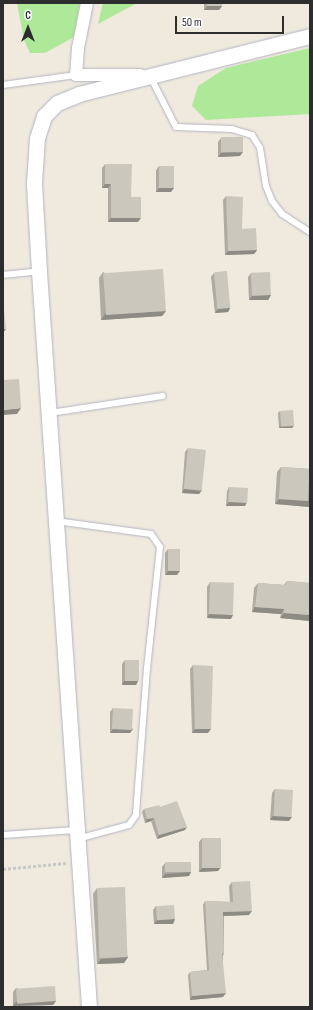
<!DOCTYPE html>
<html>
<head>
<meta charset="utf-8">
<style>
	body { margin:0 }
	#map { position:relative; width:313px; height:1010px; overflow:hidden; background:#efe9de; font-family:"Sofia Sans Condensed",sans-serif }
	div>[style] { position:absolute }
	.green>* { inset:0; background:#ade998 }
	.path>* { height:2.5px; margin-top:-1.25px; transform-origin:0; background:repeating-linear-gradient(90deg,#c8c8c8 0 3px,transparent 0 5px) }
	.roads { filter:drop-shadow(0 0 1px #b2b4c1) drop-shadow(0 0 1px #b2b4c1) }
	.service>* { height:6px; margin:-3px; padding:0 3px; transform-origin:3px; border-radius:3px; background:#fff }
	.minor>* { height:12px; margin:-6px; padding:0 6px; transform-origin:6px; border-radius:6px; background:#fff }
	.tertiary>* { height:15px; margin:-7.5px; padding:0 7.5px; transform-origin:7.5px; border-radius:7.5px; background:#fff }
	.wall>* { inset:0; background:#afaba3 }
	.shaded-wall>* { inset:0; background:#8e8b84 }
	.building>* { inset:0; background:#cbc7bd; transform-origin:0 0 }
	span { translate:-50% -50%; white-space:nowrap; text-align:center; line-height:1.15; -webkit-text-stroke:3px #fff; paint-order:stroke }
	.frame { position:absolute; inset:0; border:4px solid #2d2d2d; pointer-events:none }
	.north { position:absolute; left:8px; top:8px; width:40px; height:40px; -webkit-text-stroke:3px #fff; paint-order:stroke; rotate:0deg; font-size:11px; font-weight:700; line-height:16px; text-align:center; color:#2d2d2d }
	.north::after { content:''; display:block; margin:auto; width:14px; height:18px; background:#2d2d2d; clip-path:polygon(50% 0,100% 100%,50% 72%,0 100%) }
	.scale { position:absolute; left:175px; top:16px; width:109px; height:18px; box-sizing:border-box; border:2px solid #2d2d2d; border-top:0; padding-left:5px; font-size:12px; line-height:14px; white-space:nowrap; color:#2d2d2d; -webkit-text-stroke:3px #fff; paint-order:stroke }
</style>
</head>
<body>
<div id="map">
	<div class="green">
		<div style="clip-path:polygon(17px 3px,80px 3px,74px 37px,45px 53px,30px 53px,24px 40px)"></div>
		<div style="clip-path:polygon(103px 3px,137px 3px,98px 24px)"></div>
		<div style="clip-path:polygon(310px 48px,310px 114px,206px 120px,192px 106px,198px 86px,226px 68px)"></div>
	</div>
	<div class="path">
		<div style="left:3px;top:869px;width:63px;rotate:-5.4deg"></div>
	</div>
	<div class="roads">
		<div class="service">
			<div style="left:150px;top:76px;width:57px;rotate:63deg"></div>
			<div style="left:176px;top:127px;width:56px;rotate:2deg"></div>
			<div style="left:232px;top:129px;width:21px;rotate:17deg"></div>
			<div style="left:252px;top:135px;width:15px;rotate:58deg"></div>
			<div style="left:260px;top:148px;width:38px;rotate:81deg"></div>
			<div style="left:266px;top:186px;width:16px;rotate:68deg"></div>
			<div style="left:272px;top:201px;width:16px;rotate:52deg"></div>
			<div style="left:282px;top:214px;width:33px;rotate:33deg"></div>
			<div style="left:3px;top:85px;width:74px;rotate:-7.8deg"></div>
			<div style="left:3px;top:275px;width:36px;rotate:-6deg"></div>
			<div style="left:50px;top:413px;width:114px;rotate:-8.6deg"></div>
			<div style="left:56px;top:521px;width:96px;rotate:7.8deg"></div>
			<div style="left:151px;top:534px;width:16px;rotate:55deg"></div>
			<div style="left:160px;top:547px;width:122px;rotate:96.1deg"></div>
			<div style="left:147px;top:668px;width:147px;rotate:94.3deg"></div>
			<div style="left:136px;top:815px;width:12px;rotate:125deg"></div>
			<div style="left:129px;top:825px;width:54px;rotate:164.9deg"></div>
			<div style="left:3px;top:835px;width:73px;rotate:-3.9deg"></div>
		</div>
		<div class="minor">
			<div style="left:87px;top:3px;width:46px;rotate:101.3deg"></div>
			<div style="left:78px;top:48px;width:27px;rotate:94deg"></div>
			<div style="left:76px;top:75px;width:64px"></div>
		</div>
		<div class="tertiary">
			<div style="left:89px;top:1007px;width:738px;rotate:-93.89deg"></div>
			<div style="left:39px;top:271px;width:88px;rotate:-93.3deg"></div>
			<div style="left:34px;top:183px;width:45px;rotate:-86.2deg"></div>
			<div style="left:37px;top:138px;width:23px;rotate:-72deg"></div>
			<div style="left:44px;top:116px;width:18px;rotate:-45deg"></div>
			<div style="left:57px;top:103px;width:24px;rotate:-22deg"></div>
			<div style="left:79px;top:94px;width:238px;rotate:-14.1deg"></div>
		</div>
	</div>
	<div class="wall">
		<div style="clip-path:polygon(204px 3px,222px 3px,222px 6px,219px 10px,204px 10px)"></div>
		<div style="clip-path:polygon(221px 138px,240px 156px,218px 157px,218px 142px)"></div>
		<div style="clip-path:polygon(105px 164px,131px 197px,138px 222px,108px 222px,108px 188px,102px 188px,102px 168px)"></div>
		<div style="clip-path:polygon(159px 166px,171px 192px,156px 192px,156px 170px)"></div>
		<div style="clip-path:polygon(226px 196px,242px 229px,257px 250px,254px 254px,225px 255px,223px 200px)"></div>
		<div style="clip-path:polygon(103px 272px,166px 311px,162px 316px,101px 320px,99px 278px)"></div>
		<div style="clip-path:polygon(214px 273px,230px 308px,228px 312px,215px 313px,211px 277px)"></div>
		<div style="clip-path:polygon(251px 273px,271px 295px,268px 300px,249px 300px,248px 277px)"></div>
		<div style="clip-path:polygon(280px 411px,292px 428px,279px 428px,278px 413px)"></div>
		<div style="clip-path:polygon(188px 448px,202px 490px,199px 494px,182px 493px,185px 452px)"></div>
		<div style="clip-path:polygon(281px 467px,310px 469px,310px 507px,275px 504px,277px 472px)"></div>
		<div style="clip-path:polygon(229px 487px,245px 506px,226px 506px,227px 491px)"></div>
		<div style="clip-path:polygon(168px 549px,177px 575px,165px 575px,165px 553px)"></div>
		<div style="clip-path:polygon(287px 581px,310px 583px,310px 621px,280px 618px,281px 614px,252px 612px,254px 588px,258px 583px,284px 585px)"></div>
		<div style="clip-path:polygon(210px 582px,231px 619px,207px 618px,207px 587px)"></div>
		<div style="clip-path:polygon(125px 660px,138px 681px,136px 685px,122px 685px,122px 664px)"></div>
		<div style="clip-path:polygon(193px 665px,208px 733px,192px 733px,190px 669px)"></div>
		<div style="clip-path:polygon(113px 708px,133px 729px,130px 733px,110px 733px,110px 712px)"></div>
		<div style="clip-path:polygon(275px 789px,289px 821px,270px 820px,272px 793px)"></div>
		<div style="clip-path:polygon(160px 807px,185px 830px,157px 839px,151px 821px,145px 823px,142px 812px,144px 809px)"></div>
		<div style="clip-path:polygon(202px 838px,221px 867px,218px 871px,199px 872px,199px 842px)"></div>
		<div style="clip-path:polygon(165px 863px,191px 872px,189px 876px,162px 878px,162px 867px)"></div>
		<div style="clip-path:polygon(232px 882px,249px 915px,224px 916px,224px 953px,223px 956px,223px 997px,190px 1000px,188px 975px,190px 972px,207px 970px,203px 905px,205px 901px,230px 902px,229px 886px)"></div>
		<div style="clip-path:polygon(97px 888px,128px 957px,124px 963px,97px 964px,93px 894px)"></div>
		<div style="clip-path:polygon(156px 906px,175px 919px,173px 924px,154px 924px,153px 910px)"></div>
		<div style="clip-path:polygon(16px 988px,56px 1001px,53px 1005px,13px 1006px,13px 992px)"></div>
	</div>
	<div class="shaded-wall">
		<div style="clip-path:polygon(207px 6px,222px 6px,219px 10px,204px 10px)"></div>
		<div style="clip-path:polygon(243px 152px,240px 156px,218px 157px,221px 153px)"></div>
		<div style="clip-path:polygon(105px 184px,111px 184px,108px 188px,102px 188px)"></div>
		<div style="clip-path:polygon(159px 188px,174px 188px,171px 192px,156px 192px)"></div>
		<div style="clip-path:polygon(111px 218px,141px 218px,138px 222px,108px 222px)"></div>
		<div style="clip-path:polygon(257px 250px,254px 254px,225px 255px,228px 251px)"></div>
		<div style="clip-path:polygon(271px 295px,268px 300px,249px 300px,252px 296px)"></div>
		<div style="clip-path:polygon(230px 308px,228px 312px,215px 313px,218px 309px)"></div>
		<div style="clip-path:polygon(166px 311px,162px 316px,101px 320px,105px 314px)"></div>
		<div style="clip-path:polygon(3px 329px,6px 329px,3px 333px)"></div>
		<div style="clip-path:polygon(21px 408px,17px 414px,3px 415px,3px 410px)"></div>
		<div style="clip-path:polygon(281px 426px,294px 426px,292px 428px,279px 428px)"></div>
		<div style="clip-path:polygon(184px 489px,202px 490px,199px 494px,182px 493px)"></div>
		<div style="clip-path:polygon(279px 499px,310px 501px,310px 507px,275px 504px)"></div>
		<div style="clip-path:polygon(229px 502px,247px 502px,245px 506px,226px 506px)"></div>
		<div style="clip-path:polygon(168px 571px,180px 571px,177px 575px,165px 575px)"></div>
		<div style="clip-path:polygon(255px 607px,284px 609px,281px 614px,252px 612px)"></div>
		<div style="clip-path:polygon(284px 613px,310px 615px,310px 621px,280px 618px)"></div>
		<div style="clip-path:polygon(209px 614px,233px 615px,231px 619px,207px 618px)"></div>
		<div style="clip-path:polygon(124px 681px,138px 681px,136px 685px,122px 685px)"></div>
		<div style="clip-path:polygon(113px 729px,133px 729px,130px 733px,110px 733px)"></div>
		<div style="clip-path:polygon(195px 729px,211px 729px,208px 733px,192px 733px)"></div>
		<div style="clip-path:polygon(273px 816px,292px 817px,289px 821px,270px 820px)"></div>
		<div style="clip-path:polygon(154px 818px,151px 821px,145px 823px,147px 819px)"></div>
		<div style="clip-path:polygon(187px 827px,185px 830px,157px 839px,159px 835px)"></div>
		<div style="clip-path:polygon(221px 867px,218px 871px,199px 872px,202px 868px)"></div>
		<div style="clip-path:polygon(191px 872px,189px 876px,162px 878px,165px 874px)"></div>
		<div style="clip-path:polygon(252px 911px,249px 915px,221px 916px,223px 912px)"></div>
		<div style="clip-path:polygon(175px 919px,173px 924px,154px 924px,157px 920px)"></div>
		<div style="clip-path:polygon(128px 957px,124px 963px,97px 964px,101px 959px)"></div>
		<div style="clip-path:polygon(226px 993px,223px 997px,190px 1000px,192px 996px)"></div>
		<div style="clip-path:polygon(56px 1001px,53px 1005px,13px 1006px,16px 1002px)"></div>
	</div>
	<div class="building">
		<div style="left:207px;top:3px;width:15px;height:3px"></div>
		<div style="left:243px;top:137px;width:15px;height:22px;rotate:90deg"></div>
		<div style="clip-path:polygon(105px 164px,132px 164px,131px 197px,141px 197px,141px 218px,111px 218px,111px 184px,105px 184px)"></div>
		<div style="left:159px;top:166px;width:15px;height:22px"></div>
		<div style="clip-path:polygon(226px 196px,243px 197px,242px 229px,256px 228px,257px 250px,228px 251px)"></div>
		<div style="left:163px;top:269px;width:42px;height:60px;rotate:86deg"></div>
		<div style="left:227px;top:271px;width:37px;height:13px;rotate:85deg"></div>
		<div style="left:270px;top:272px;width:23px;height:19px;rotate:88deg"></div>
		<div style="clip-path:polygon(3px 300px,6px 329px,3px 329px)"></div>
		<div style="clip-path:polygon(19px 379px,21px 408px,3px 410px,3px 380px)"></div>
		<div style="left:293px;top:410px;width:16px;height:13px;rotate:86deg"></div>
		<div style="left:188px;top:448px;width:18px;height:41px;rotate:6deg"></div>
		<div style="left:281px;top:467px;width:29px;height:32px;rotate:4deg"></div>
		<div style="left:229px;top:487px;width:19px;height:15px;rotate:3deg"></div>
		<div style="left:168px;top:549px;width:12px;height:22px"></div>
		<div style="clip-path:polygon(287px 581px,310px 583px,310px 615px,284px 613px,284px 609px,255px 607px,258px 583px,286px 585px)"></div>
		<div style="left:210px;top:582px;width:24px;height:32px;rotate:2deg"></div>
		<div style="left:125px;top:660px;width:14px;height:21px"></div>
		<div style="clip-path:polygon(193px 665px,213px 666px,211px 729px,195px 729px)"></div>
		<div style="left:113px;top:708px;width:20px;height:21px;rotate:3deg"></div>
		<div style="left:275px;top:789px;width:18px;height:27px;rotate:3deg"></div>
		<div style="clip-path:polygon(177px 801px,187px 827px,159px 835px,154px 818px,147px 819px,144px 809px,159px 805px,160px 807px)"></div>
		<div style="left:202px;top:838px;width:19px;height:30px"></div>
		<div style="left:191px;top:862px;width:10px;height:26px;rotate:90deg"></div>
		<div style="clip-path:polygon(250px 881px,252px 911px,223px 912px,224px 953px,222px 953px,226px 993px,192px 996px,190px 972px,209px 970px,205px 901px,233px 902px,232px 882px)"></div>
		<div style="left:125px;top:887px;width:70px;height:28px;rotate:88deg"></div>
		<div style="left:174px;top:905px;width:14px;height:18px;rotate:86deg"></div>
		<div style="left:55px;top:986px;width:15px;height:39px;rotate:86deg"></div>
	</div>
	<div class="frame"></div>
	<div class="north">С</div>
	<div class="scale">50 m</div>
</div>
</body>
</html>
